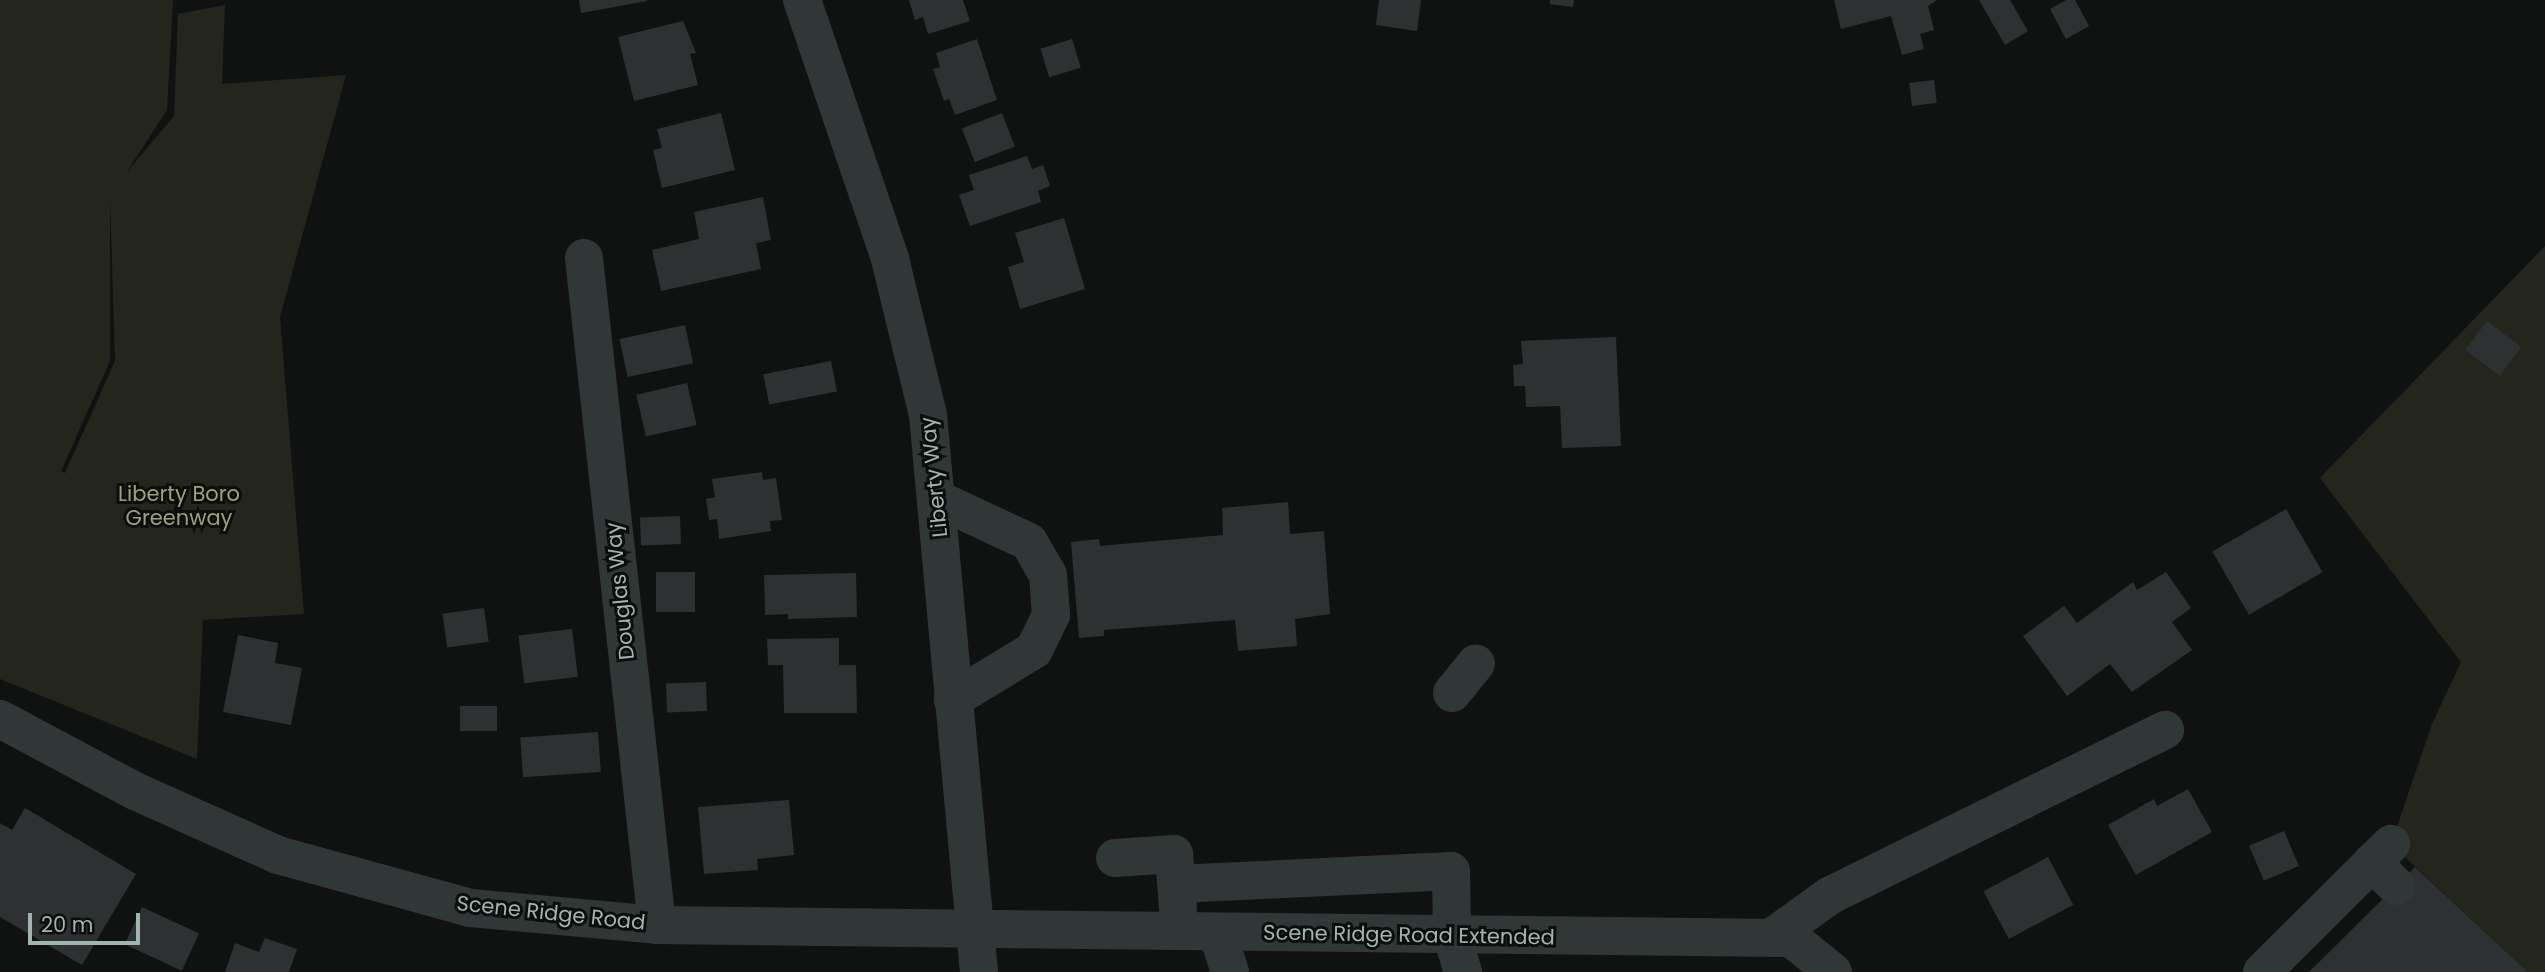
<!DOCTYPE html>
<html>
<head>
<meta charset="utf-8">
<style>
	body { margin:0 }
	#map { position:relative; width:2545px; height:972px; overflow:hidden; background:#101212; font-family:Poppins,sans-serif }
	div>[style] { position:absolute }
	.green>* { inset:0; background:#24251d }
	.building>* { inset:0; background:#2d3131; transform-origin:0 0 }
	.minor>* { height:38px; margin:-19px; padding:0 19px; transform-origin:19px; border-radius:19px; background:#313737 }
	span { translate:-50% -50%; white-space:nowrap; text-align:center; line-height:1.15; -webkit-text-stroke:6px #0c0d0d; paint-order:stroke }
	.street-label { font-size:21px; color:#a1b4af }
	.park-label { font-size:21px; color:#9ca176 }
	.scale { position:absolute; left:28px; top:913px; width:112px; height:32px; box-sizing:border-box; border:4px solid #a1b4af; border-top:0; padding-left:9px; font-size:21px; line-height:24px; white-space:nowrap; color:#a1b4af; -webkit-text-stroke:5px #0c0d0d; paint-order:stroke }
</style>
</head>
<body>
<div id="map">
	<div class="green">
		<div style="clip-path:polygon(evenodd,0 0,173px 0,167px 110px,126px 173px,174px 116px,178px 14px,225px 5px,222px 84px,346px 75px,280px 317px,304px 614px,203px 620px,197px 759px,0 679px,0 0,110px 197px,115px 361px,65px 473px,61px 471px,110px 361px,110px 197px)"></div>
		<div style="clip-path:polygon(2545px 246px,2545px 972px,2528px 972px,2391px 844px,2432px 724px,2461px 662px,2320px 478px)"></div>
	</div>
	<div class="building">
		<div style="clip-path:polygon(579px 0,647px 0,647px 1px,581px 13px)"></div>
		<div style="clip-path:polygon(909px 0,963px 0,970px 21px,928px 34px,923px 17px,915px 20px)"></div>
		<div style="clip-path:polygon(1379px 0,1421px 0,1417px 31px,1376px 25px)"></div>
		<div style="clip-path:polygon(1550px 0,1574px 0,1573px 7px,1550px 4px)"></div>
		<div style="clip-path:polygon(1834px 0,1937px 0,1928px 6px,1934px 30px,1920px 34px,1924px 49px,1902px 55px,1891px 16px,1841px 29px)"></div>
		<div style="clip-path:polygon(1979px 0,2010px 0,2028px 31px,2005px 45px)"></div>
		<div style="clip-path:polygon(2066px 0,2075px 0,2089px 26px,2066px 39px,2050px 9px)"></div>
		<div style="clip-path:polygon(683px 21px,696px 53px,690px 54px,698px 85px,634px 101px,618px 37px)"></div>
		<div style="clip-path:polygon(977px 39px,997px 100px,955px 115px,949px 99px,944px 101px,933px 69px,940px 67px,936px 53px)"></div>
		<div style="left:1072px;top:39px;width:30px;height:33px;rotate:73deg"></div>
		<div style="left:1934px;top:80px;width:23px;height:25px;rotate:83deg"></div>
		<div style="clip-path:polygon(721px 113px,735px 170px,662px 188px,653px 150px,662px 148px,657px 129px)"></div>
		<div style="left:1002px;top:113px;width:36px;height:43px;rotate:69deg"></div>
		<div style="clip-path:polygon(1027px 156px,1032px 169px,1043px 165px,1050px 186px,1038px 191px,1041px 202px,970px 226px,959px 195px,974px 190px,969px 175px)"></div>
		<div style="clip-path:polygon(763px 197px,771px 240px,756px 243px,761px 269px,661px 291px,652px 250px,699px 239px,694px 212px)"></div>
		<div style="clip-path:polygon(1064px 218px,1085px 289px,1020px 309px,1008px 267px,1024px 262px,1015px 233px)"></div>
		<div style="left:2487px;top:321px;width:43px;height:36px;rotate:37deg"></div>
		<div style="left:685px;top:325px;width:39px;height:67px;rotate:78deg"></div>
		<div style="clip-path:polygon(1616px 337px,1621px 446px,1562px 448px,1560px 406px,1526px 407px,1525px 386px,1514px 386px,1513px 365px,1523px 364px,1521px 341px)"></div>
		<div style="left:831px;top:361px;width:31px;height:69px;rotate:79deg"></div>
		<div style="left:687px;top:383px;width:43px;height:52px;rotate:77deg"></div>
		<div style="clip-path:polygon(762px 472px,763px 480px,776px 478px,782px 520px,770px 521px,771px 531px,719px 539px,717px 519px,709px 520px,706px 499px,715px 497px,712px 479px)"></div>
		<div style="clip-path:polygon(1288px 502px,1290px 534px,1324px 531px,1330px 614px,1295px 619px,1297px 646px,1238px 651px,1235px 620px,1104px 630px,1104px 636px,1079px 638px,1071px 542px,1099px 539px,1100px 546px,1223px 535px,1222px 508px)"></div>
		<div style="left:2286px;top:509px;width:73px;height:85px;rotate:60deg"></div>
		<div style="left:680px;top:516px;width:28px;height:40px;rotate:88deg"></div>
		<div style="left:656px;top:572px;width:39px;height:40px"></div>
		<div style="clip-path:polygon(2166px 572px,2191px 608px,2172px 622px,2192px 650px,2132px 692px,2110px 664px,2067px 696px,2023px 636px,2064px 606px,2077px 623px,2133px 582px,2137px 590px)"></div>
		<div style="clip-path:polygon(856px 573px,857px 617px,788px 619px,788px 614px,765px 615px,764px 575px)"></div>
		<div style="left:484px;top:608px;width:34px;height:42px;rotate:82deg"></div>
		<div style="left:572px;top:629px;width:48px;height:54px;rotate:83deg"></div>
		<div style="clip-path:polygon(238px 635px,278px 643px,275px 663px,302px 668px,291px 725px,223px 712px)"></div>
		<div style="clip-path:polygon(839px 638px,839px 665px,856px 665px,857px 713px,784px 713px,783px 665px,768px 665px,767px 639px)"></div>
		<div style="left:706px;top:682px;width:29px;height:40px;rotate:88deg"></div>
		<div style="left:497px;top:706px;width:25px;height:37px;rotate:90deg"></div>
		<div style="left:598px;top:732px;width:40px;height:78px;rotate:86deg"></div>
		<div style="clip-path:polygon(2188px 789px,2212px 832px,2136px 875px,2108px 825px,2154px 799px,2157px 806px)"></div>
		<div style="clip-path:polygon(789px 800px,794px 855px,757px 859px,758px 870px,704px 874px,698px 807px)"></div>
		<div style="clip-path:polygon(25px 808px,136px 874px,82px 965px,0 917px,0 823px,12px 830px)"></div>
		<div style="left:2284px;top:831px;width:38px;height:38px;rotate:67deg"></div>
		<div style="left:2048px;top:857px;width:54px;height:73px;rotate:62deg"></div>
		<div style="clip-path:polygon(2415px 867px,2528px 972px,2309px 972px)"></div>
		<div style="left:142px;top:907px;width:63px;height:41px;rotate:25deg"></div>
		<div style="clip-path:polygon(265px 938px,297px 949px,289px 972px,225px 972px,235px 943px,259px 952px)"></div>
	</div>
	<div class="minor">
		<div style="left:802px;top:0;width:274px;rotate:71.2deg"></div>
		<div style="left:890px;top:259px;width:161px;rotate:76.3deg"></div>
		<div style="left:928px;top:415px;width:559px;rotate:84.77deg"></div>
		<div style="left:584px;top:258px;width:671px;rotate:83.75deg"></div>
		<div style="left:939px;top:500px;width:99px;rotate:25deg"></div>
		<div style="left:1029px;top:542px;width:38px;rotate:60deg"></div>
		<div style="left:1048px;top:575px;width:40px;rotate:85.7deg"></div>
		<div style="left:1051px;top:615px;width:39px;rotate:116deg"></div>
		<div style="left:1034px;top:650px;width:95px;rotate:148.8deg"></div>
		<div style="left:1452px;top:693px;width:38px;rotate:-51deg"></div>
		<div style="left:0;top:719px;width:153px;rotate:28.1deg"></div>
		<div style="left:135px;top:791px;width:157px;rotate:24.1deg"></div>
		<div style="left:278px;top:855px;width:200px;rotate:15.4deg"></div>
		<div style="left:471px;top:908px;width:187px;rotate:5.2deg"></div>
		<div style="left:657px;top:925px;width:1134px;rotate:0.66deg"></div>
		<div style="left:1791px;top:938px;width:54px;rotate:39deg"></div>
		<div style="left:1115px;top:858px;width:59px;rotate:-3.9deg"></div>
		<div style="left:1174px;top:854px;width:54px;rotate:85.8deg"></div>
		<div style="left:2372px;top:862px;width:34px;rotate:45deg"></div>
		<div style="left:1177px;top:884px;width:274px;rotate:-2.7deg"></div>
		<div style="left:1451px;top:871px;width:65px;rotate:89.1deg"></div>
		<div style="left:1452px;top:936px;width:38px;rotate:73deg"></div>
		<div style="left:1217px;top:932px;width:42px;rotate:72deg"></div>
		<div style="left:1771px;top:938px;width:72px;rotate:-35.9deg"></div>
		<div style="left:1829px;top:896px;width:375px;rotate:-26.3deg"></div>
		<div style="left:2262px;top:972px;width:182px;rotate:-44.8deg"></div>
	</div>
	<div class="street-label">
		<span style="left:934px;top:477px;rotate:-96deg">Liberty Way</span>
		<span style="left:620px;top:591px;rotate:-96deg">Douglas Way</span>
		<span style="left:551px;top:913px;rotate:6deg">Scene Ridge Road</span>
		<span style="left:1409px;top:935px;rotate:1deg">Scene Ridge Road Extended</span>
	</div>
	<div class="park-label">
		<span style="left:179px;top:506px">Liberty Boro<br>Greenway</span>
	</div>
	<div class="scale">20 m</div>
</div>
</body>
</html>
